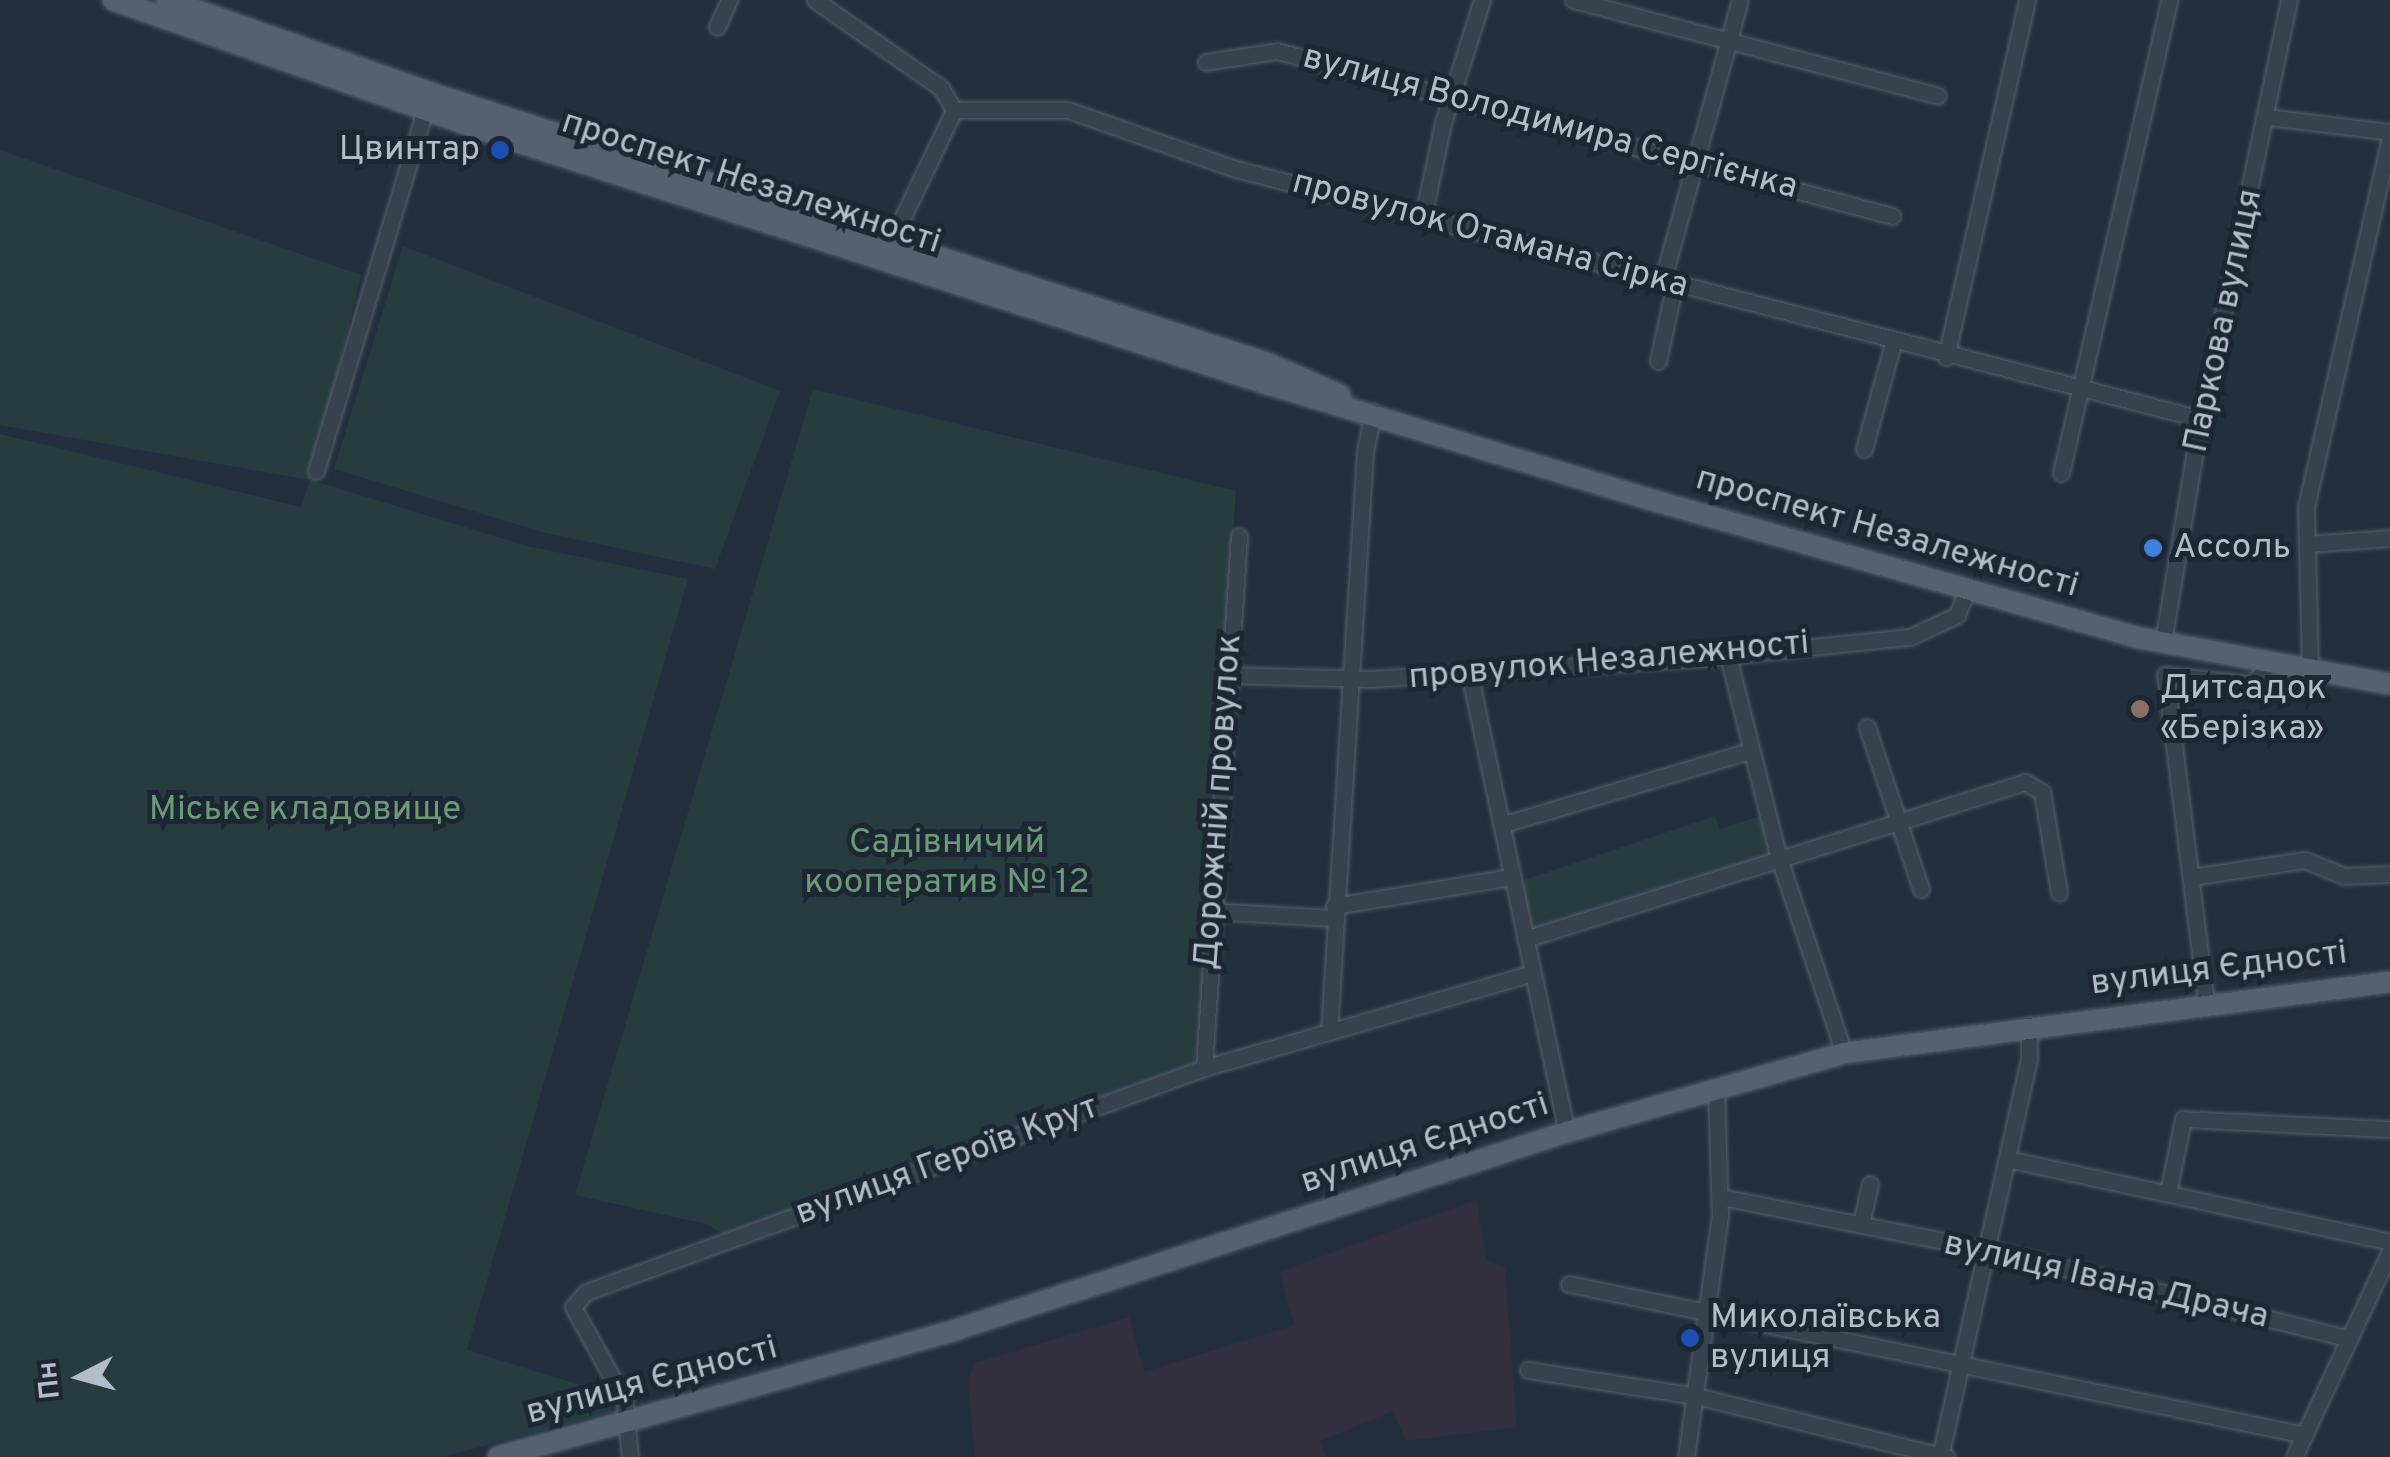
<!DOCTYPE html>
<html>
<head>
<meta charset="utf-8">
<style>
	body { margin:0 }
	#map { position:relative; width:2390px; height:1457px; overflow:hidden; background:#242f3e; font-family:Overpass,sans-serif }
	div>[style] { position:absolute }
	.medical>* { inset:0; background:#32303f }
	.green>* { inset:0; background:#263c3f }
	.roads { filter:drop-shadow(0 0 2px #565f6c) drop-shadow(0 0 2px #565f6c) }
	.minor>* { height:15px; margin:-7.5px; padding:0 7.5px; transform-origin:7.5px; border-radius:7.5px; background:#38414e }
	.major>* { height:20px; margin:-10px; padding:0 10px; transform-origin:10px; border-radius:10px; background:#56606e }
	.dots>* { width:28px; height:28px; translate:-50% -50%; box-sizing:border-box; border:5px solid #1d2633; border-radius:50% }
	span { translate:-50% -50%; white-space:nowrap; text-align:center; line-height:1.15; -webkit-text-stroke:10px #1d2633; paint-order:stroke }
	.street-label { font-size:35px; color:#b4bcc9 }
	.poi-label { font-size:35px; color:#b4bcc9 }
	.right { translate:-100% -50%; text-align:right }
	.left { translate:0 -50%; text-align:left }
	.park-label { font-size:35px; color:#6b9a76 }
	.north { position:absolute; left:30px; top:1327px; width:100px; height:100px; -webkit-text-stroke:8px #1d2633; paint-order:stroke; rotate:264deg; font-size:28px; font-weight:700; line-height:40px; text-align:center; color:#b4bcc9 }
	.north::after { content:''; display:block; margin:auto; width:35px; height:45px; background:#b4bcc9; clip-path:polygon(50% 0,100% 100%,50% 72%,0 100%) }
</style>
</head>
<body>
<div id="map">
	<div class="medical">
		<div style="clip-path:polygon(1476px 1200px,1487px 1260px,1505px 1268px,1517px 1427px,1406px 1441px,1393px 1411px,1320px 1441px,1326px 1457px,975px 1457px,968px 1379px,975px 1363px,1129px 1317px,1144px 1372px,1295px 1325px,1279px 1272px)"></div>
	</div>
	<div class="green">
		<div style="clip-path:polygon(0 150px,361px 275px,311px 480px,527px 546px,688px 579px,467px 1350px,609px 1394px,611px 1412px,442px 1457px,0 1457px,0 434px,301px 507px,310px 480px,0 425px)"></div>
		<div style="clip-path:polygon(403px 246px,780px 391px,715px 569px,542px 532px,334px 469px)"></div>
		<div style="clip-path:polygon(813px 389px,1236px 491px,1201px 1018px,1195px 1060px,1189px 1065px,724px 1234px,706px 1224px,575px 1195px)"></div>
		<div style="clip-path:polygon(1763px 815px,1771px 849px,1766px 858px,1532px 934px,1518px 882px,1715px 816px,1720px 829px)"></div>
	</div>
	<div class="roads">
		<div class="minor">
			<div style="left:815px;top:0;width:154px;rotate:34.9deg"></div>
			<div style="left:941px;top:88px;width:26px;rotate:59deg"></div>
			<div style="left:1573px;top:0;width:377px;rotate:14.7deg"></div>
			<div style="left:717px;top:27px;width:30px;rotate:-66deg"></div>
			<div style="left:1206px;top:62px;width:72px;rotate:-8.8deg"></div>
			<div style="left:1277px;top:51px;width:637px;rotate:15.02deg"></div>
			<div style="left:954px;top:110px;width:114px"></div>
			<div style="left:1068px;top:110px;width:178px;rotate:19.4deg"></div>
			<div style="left:1236px;top:169px;width:997px;rotate:14.52deg"></div>
			<div style="left:2268px;top:117px;width:123px;rotate:7deg"></div>
			<div style="left:1423px;top:217px;width:96px;rotate:-78deg"></div>
			<div style="left:1443px;top:123px;width:129px;rotate:-72.4deg"></div>
			<div style="left:887px;top:250px;width:155px;rotate:-64.4deg"></div>
			<div style="left:1663px;top:279px;width:289px;rotate:-74.6deg"></div>
			<div style="left:1946px;top:357px;width:366px;rotate:-77.2deg"></div>
			<div style="left:1658px;top:361px;width:80px;rotate:-77.7deg"></div>
			<div style="left:1864px;top:449px;width:110px;rotate:-74.7deg"></div>
			<div style="left:316px;top:471px;width:387px;rotate:-73.2deg"></div>
			<div style="left:2061px;top:473px;width:485px;rotate:-77.1deg"></div>
			<div style="left:2307px;top:544px;width:83px;rotate:-4.1deg"></div>
			<div style="left:2163px;top:642px;width:218px;rotate:-80.5deg"></div>
			<div style="left:2199px;top:427px;width:436px;rotate:-78.1deg"></div>
			<div style="left:1728px;top:656px;width:205px;rotate:75.9deg"></div>
			<div style="left:1778px;top:855px;width:209px;rotate:71.6deg"></div>
			<div style="left:2310px;top:668px;width:161px;rotate:-91.4deg"></div>
			<div style="left:2306px;top:507px;width:379px;rotate:-77.2deg"></div>
			<div style="left:1469px;top:672px;width:470px;rotate:78deg"></div>
			<div style="left:1228px;top:675px;width:142px;rotate:1.6deg"></div>
			<div style="left:1370px;top:679px;width:346px;rotate:-3.6deg"></div>
			<div style="left:1715px;top:657px;width:196px;rotate:-5.9deg"></div>
			<div style="left:1910px;top:637px;width:52px;rotate:-25.1deg"></div>
			<div style="left:1957px;top:615px;width:27px;rotate:-68deg"></div>
			<div style="left:1867px;top:727px;width:171px;rotate:71.6deg"></div>
			<div style="left:1501px;top:825px;width:259px;rotate:-16.6deg"></div>
			<div style="left:2191px;top:877px;width:115px;rotate:-8.5deg"></div>
			<div style="left:2305px;top:860px;width:42px;rotate:22.3deg"></div>
			<div style="left:2344px;top:876px;width:46px;rotate:-2.5deg"></div>
			<div style="left:1334px;top:906px;width:180px;rotate:-9.3deg"></div>
			<div style="left:1210px;top:911px;width:124px;rotate:3.2deg"></div>
			<div style="left:1525px;top:939px;width:524px;rotate:-17.43deg"></div>
			<div style="left:2025px;top:782px;width:20px;rotate:30deg"></div>
			<div style="left:2042px;top:792px;width:102px;rotate:80.4deg"></div>
			<div style="left:2206px;top:1002px;width:330px;rotate:-97.1deg"></div>
			<div style="left:2165px;top:675px;width:88px;rotate:5.8deg"></div>
			<div style="left:2253px;top:684px;width:26px;rotate:-51deg"></div>
			<div style="left:1329px;top:1032px;width:581px;rotate:-86.45deg"></div>
			<div style="left:1365px;top:452px;width:41px;rotate:-78.7deg"></div>
			<div style="left:1204px;top:1068px;width:533px;rotate:-86.24deg"></div>
			<div style="left:2007px;top:1159px;width:392px;rotate:12.2deg"></div>
			<div style="left:2168px;top:1193px;width:76px;rotate:-78.5deg"></div>
			<div style="left:2183px;top:1119px;width:207px;rotate:2.8deg"></div>
			<div style="left:1721px;top:1197px;width:288px;rotate:11.2deg"></div>
			<div style="left:2003px;top:1253px;width:357px;rotate:13.9deg"></div>
			<div style="left:1861px;top:1224px;width:41px;rotate:-77.3deg"></div>
			<div style="left:1569px;top:1284px;width:751px;rotate:11.59deg"></div>
			<div style="left:1528px;top:1370px;width:170px;rotate:8.8deg"></div>
			<div style="left:1696px;top:1396px;width:258px;rotate:13.7deg"></div>
			<div style="left:630px;top:1457px;width:58px;rotate:-95.9deg"></div>
			<div style="left:624px;top:1399px;width:105px;rotate:-119deg"></div>
			<div style="left:573px;top:1307px;width:20px;rotate:-49deg"></div>
			<div style="left:586px;top:1292px;width:657px;rotate:-19.92deg"></div>
			<div style="left:1204px;top:1068px;width:342px;rotate:-16.1deg"></div>
			<div style="left:1686px;top:1457px;width:243px;rotate:-82deg"></div>
			<div style="left:1720px;top:1216px;width:127px;rotate:-91.8deg"></div>
			<div style="left:1940px;top:1457px;width:409px;rotate:-77.4deg"></div>
			<div style="left:2029px;top:1058px;width:33px;rotate:-90deg"></div>
			<div style="left:2294px;top:1457px;width:227px;rotate:-65deg"></div>
		</div>
		<div class="major">
			<div style="left:113px;top:0;width:412px;rotate:19.4deg"></div>
			<div style="left:502px;top:137px;width:798px;rotate:17.89deg"></div>
			<div style="left:1261px;top:382px;width:416px;rotate:16.8deg"></div>
			<div style="left:1659px;top:502px;width:499px;rotate:15.8deg"></div>
			<div style="left:2139px;top:638px;width:255px;rotate:10.4deg"></div>
			<div style="left:167px;top:0;width:289px;rotate:19.4deg"></div>
			<div style="left:440px;top:96px;width:869px;rotate:17.89deg"></div>
			<div style="left:1267px;top:363px;width:80px;rotate:23.7deg"></div>
			<div style="left:498px;top:1457px;width:477px;rotate:-15.5deg"></div>
			<div style="left:958px;top:1329px;width:640px;rotate:-17.93deg"></div>
			<div style="left:1567px;top:1132px;width:288px;rotate:-15.9deg"></div>
			<div style="left:1844px;top:1053px;width:551px;rotate:-7.41deg"></div>
		</div>
	</div>
	<div class="dots">
		<div style="left:500px;top:150px;background:#1a4fb4"></div>
		<div style="left:2153px;top:548px;background:#3f7fe0"></div>
		<div style="left:2140px;top:709px;background:#8d6e63"></div>
		<div style="left:1690px;top:1338px;background:#1a4fb4"></div>
	</div>
	<div class="street-label">
		<span style="left:1550px;top:123px;rotate:15deg">вулиця Володимира Сергієнка</span>
		<span style="left:751px;top:183px;rotate:18deg">проспект Незалежності</span>
		<span style="left:1490px;top:235px;rotate:15deg">провулок Отамана Сірка</span>
		<span style="left:2224px;top:321px;rotate:-78deg">Паркова вулиця</span>
		<span style="left:1887px;top:533px;rotate:16deg">проспект Незалежності</span>
		<span style="left:1609px;top:661px;rotate:-5deg">провулок Незалежності</span>
		<span style="left:1219px;top:802px;rotate:-86deg">Дорожній провулок</span>
		<span style="left:2219px;top:969px;rotate:-7deg">вулиця Єдності</span>
		<span style="left:1425px;top:1144px;rotate:-18deg">вулиця Єдності</span>
		<span style="left:947px;top:1161px;rotate:-20deg">вулиця Героїв Крут</span>
		<span style="left:2106px;top:1281px;rotate:13deg">вулиця Івана Драча</span>
		<span style="left:652px;top:1381px;rotate:-15deg">вулиця Єдності</span>
	</div>
	<div class="poi-label">
		<span class="right" style="left:480px;top:150px">Цвинтар</span>
		<span class="left" style="left:2173px;top:548px">Ассоль</span>
		<span class="left" style="left:2160px;top:709px">Дитсадок<br>«Берізка»</span>
		<span class="left" style="left:1710px;top:1338px">Миколаївська<br>вулиця</span>
	</div>
	<div class="park-label">
		<span style="left:305px;top:810px">Міське кладовище</span>
		<span style="left:947px;top:863px">Садівничий<br>кооператив № 12</span>
	</div>
	<div class="north">Пн</div>
</div>
</body>
</html>
